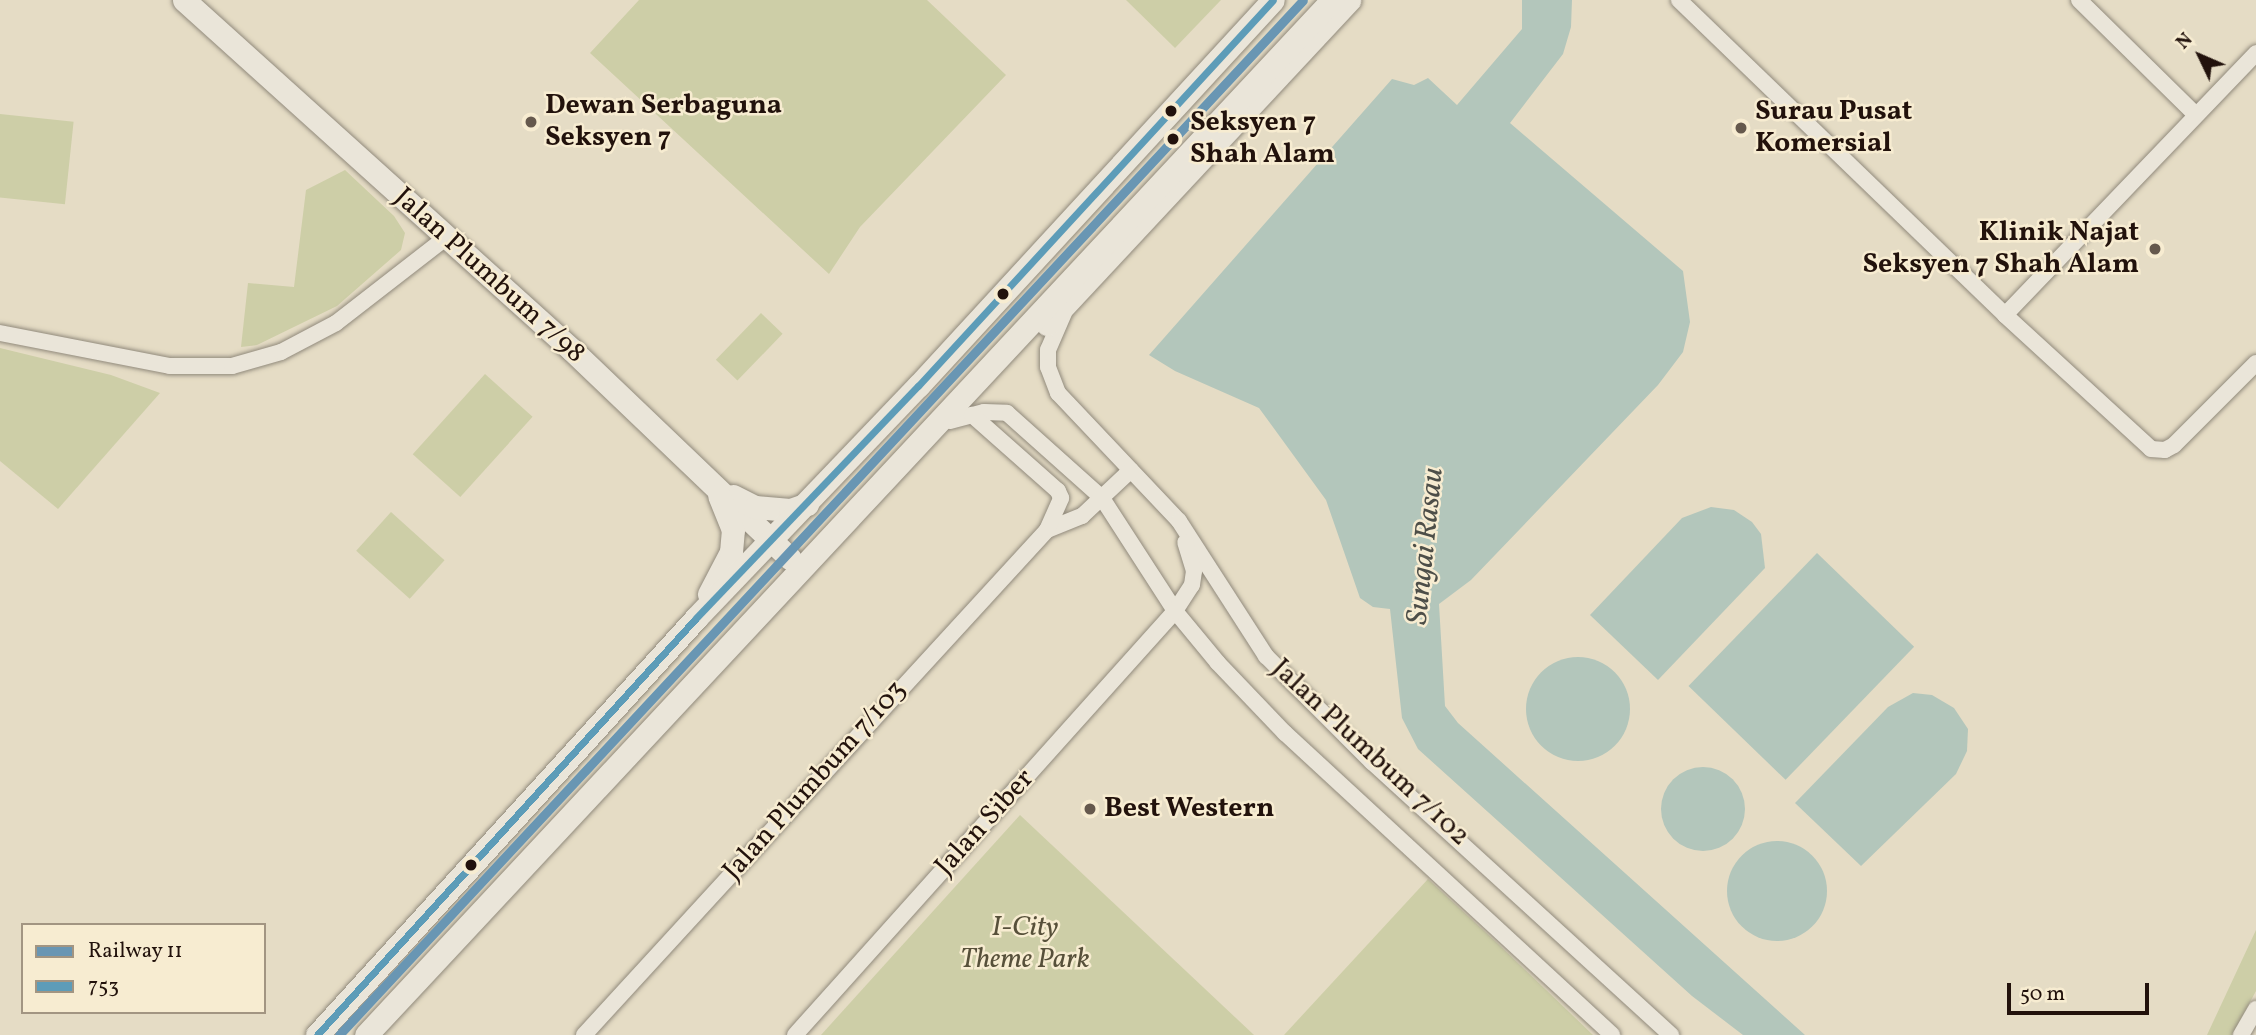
<!DOCTYPE html>
<html>
<head>
<meta charset="utf-8">
<style>
	body { margin:0 }
	#map { position:relative; width:2256px; height:1035px; overflow:hidden; background:#e5dcc5; font-family:Vollkorn,serif }
	div>[style] { position:absolute }
	.green>* { inset:0; background:#cdcea7; transform-origin:0 0 }
	.water>* { inset:0; background:#b3c6bb; transform-origin:0 0 }
	.round { border-radius:50% }
	.roads { filter:drop-shadow(0 0 2px #918a7c) drop-shadow(0 0 2px #918a7c) }
	.street>* { height:16px; margin:-8px; padding:0 8px; transform-origin:8px; border-radius:8px; background:#eae5d9 }
	.secondary>* { height:23px; margin:-11.5px; padding:0 11.5px; transform-origin:11.5px; border-radius:11.5px; background:#eae5d9 }
	.bus-1>* { height:7px; margin:-3.5px; padding:0 3.5px; transform-origin:3.5px; border-radius:3.5px; background:#5d9cb8 }
	.rail-1>* { height:9px; margin:-4.5px; padding:0 4.5px; transform-origin:4.5px; border-radius:4.5px; background:#6996b3 }
	.dots>* { width:19px; height:19px; translate:-50% -50%; box-sizing:border-box; border:4px solid #f7ecd1; border-radius:50% }
	span { translate:-50% -50%; white-space:nowrap; text-align:center; line-height:1.15; -webkit-text-stroke:5px #f7ecd1; paint-order:stroke }
	.poi-label { font-size:28px; color:#22120c; font-weight:700 }
	.left { translate:0 -50%; text-align:left }
	.right { translate:-100% -50%; text-align:right }
	.stop-label { font-size:28px; color:#22120c; font-weight:700 }
	.street-label { font-size:28px; color:#22120c }
	.park-label { font-size:28px; color:#57503a; font-style:italic }
	.water-label { font-size:30px; color:#4d4e48; font-style:italic }
	.legend { position:absolute; left:21px; top:923px; width:245px; height:91px; box-sizing:border-box; background:#f7ecd1; border:2px solid #a29582; margin:0; padding:9px 12px; list-style:none; font-size:21px; color:#22120c }
	.legend li { display:flex; align-items:center; gap:14px; height:35px }
	.legend b { width:35px; border:2px solid #a29582 }
	.north { position:absolute; left:2165px; top:21px; width:70px; height:70px; -webkit-text-stroke:5px #f7ecd1; paint-order:stroke; rotate:314deg; font-size:19px; font-weight:700; line-height:28px; text-align:center; color:#22120c }
	.north::after { content:''; display:block; margin:auto; width:24px; height:32px; background:#22120c; clip-path:polygon(50% 0,100% 100%,50% 72%,0 100%) }
	.scale { position:absolute; left:2007px; top:983px; width:142px; height:32px; box-sizing:border-box; border:4px solid #22120c; border-top:0; padding-left:9px; font-size:21px; line-height:24px; white-space:nowrap; color:#22120c; -webkit-text-stroke:5px #f7ecd1; paint-order:stroke }
</style>
</head>
<body>
<div id="map">
	<div class="green">
		<div style="clip-path:polygon(639px 0,927px 0,1006px 75px,860px 227px,829px 274px,590px 53px)"></div>
		<div style="clip-path:polygon(1126px 0,1221px 0,1175px 48px)"></div>
		<div style="left:0;top:114px;width:74px;height:83px;rotate:6deg"></div>
		<div style="clip-path:polygon(345px 170px,394px 216px,405px 233px,401px 250px,337px 306px,257px 345px,241px 347px,248px 283px,294px 287px,306px 190px)"></div>
		<div style="left:761px;top:313px;width:30px;height:65px;rotate:44deg"></div>
		<div style="clip-path:polygon(0 348px,111px 375px,160px 393px,58px 509px,0 461px)"></div>
		<div style="left:485px;top:374px;width:64px;height:108px;rotate:42deg"></div>
		<div style="left:391px;top:512px;width:72px;height:52px;rotate:42deg"></div>
		<div style="clip-path:polygon(1020px 815px,1254px 1035px,821px 1035px)"></div>
		<div style="clip-path:polygon(1428px 879px,1495px 941px,1593px 1035px,1284px 1035px)"></div>
		<div style="clip-path:polygon(2256px 930px,2256px 991px,2232px 1035px,2207px 1035px)"></div>
	</div>
	<div class="water">
		<div style="clip-path:polygon(1522px 0,1572px 0,1571px 27px,1563px 54px,1510px 123px,1683px 271px,1690px 322px,1683px 352px,1658px 385px,1471px 580px,1439px 604px,1445px 706px,1458px 723px,1805px 1035px,1743px 1035px,1692px 996px,1418px 749px,1402px 718px,1390px 609px,1373px 607px,1360px 598px,1326px 500px,1259px 408px,1175px 371px,1149px 355px,1392px 79px,1414px 85px,1428px 78px,1457px 105px,1522px 29px)"></div>
		<div style="clip-path:polygon(1711px 507px,1734px 510px,1752px 522px,1761px 534px,1765px 568px,1658px 680px,1590px 615px,1682px 518px)"></div>
		<div style="left:1817px;top:553px;width:135px;height:185px;rotate:44deg"></div>
		<div class="round" style="left:1526px;top:657px;width:104px;height:104px"></div>
		<div style="clip-path:polygon(1913px 693px,1932px 695px,1954px 708px,1968px 729px,1967px 751px,1956px 774px,1861px 866px,1795px 803px,1888px 707px)"></div>
		<div class="round" style="left:1661px;top:767px;width:84px;height:84px"></div>
		<div class="round" style="left:1727px;top:841px;width:100px;height:100px"></div>
	</div>
	<div class="roads">
		<div class="street">
			<div style="left:1679px;top:0;width:453px;rotate:44deg"></div>
			<div style="left:2005px;top:315px;width:198px;rotate:42.5deg"></div>
			<div style="left:2151px;top:449px;width:14px;rotate:4deg"></div>
			<div style="left:2165px;top:450px;width:10px;rotate:-29deg"></div>
			<div style="left:2174px;top:445px;width:116px;rotate:-45deg"></div>
			<div style="left:2079px;top:0;width:164px;rotate:44.5deg"></div>
			<div style="left:1064px;top:313px;width:40px;rotate:113.4deg"></div>
			<div style="left:1048px;top:350px;width:17px;rotate:90deg"></div>
			<div style="left:1048px;top:367px;width:28px;rotate:69deg"></div>
			<div style="left:1058px;top:393px;width:176px;rotate:46.6deg"></div>
			<div style="left:1179px;top:521px;width:161px;rotate:57.2deg"></div>
			<div style="left:1266px;top:656px;width:150px;rotate:45deg"></div>
			<div style="left:1372px;top:762px;width:405px;rotate:42.4deg"></div>
			<div style="left:2005px;top:315px;width:363px;rotate:-46.2deg"></div>
			<div style="left:0;top:333px;width:173px;rotate:11deg"></div>
			<div style="left:170px;top:366px;width:62px"></div>
			<div style="left:232px;top:366px;width:51px;rotate:-15.9deg"></div>
			<div style="left:281px;top:352px;width:62px;rotate:-27.8deg"></div>
			<div style="left:336px;top:323px;width:140px;rotate:-37.8deg"></div>
			<div style="left:950px;top:421px;width:35px;rotate:-15deg"></div>
			<div style="left:984px;top:412px;width:23px;rotate:2deg"></div>
			<div style="left:1007px;top:413px;width:127px;rotate:41.8deg"></div>
			<div style="left:1102px;top:498px;width:135px;rotate:57.1deg"></div>
			<div style="left:1175px;top:611px;width:67px;rotate:50.4deg"></div>
			<div style="left:1218px;top:663px;width:97px;rotate:46.3deg"></div>
			<div style="left:1285px;top:733px;width:445px;rotate:42.7deg"></div>
			<div style="left:1047px;top:530px;width:38px;rotate:-22deg"></div>
			<div style="left:1082px;top:516px;width:67px;rotate:-43.2deg"></div>
			<div style="left:584px;top:1035px;width:685px;rotate:-47.48deg"></div>
			<div style="left:1047px;top:530px;width:35px;rotate:-66deg"></div>
			<div style="left:1061px;top:498px;width:8px;rotate:-113deg"></div>
			<div style="left:1058px;top:491px;width:115px;rotate:-138.5deg"></div>
			<div style="left:795px;top:1035px;width:569px;rotate:-48.13deg"></div>
			<div style="left:1175px;top:611px;width:31px;rotate:-57deg"></div>
			<div style="left:1192px;top:585px;width:14px;rotate:-82deg"></div>
			<div style="left:1194px;top:571px;width:30px;rotate:-107deg"></div>
			<div style="left:2241px;top:1035px;width:30px;rotate:-60deg"></div>
		</div>
		<div class="secondary">
			<div style="left:184px;top:0;width:523px;rotate:42.05deg"></div>
			<div style="left:572px;top:350px;width:301px;rotate:43.7deg"></div>
			<div style="left:1047px;top:324px;width:443px;rotate:-47deg"></div>
			<div style="left:733px;top:496px;width:25px;rotate:27deg"></div>
			<div style="left:755px;top:507px;width:35px;rotate:5deg"></div>
			<div style="left:790px;top:510px;width:18px;rotate:-19deg"></div>
			<div style="left:709px;top:594px;width:47px;rotate:-62.4deg"></div>
			<div style="left:731px;top:552px;width:22px;rotate:-85deg"></div>
			<div style="left:733px;top:530px;width:37px;rotate:-112deg"></div>
			<div style="left:317px;top:1035px;width:563px;rotate:-47.73deg"></div>
			<div style="left:696px;top:618px;width:321px;rotate:-46.3deg"></div>
			<div style="left:918px;top:386px;width:524px;rotate:-47.4deg"></div>
			<div style="left:366px;top:1035px;width:1416px;rotate:-46.97deg"></div>
		</div>
	</div>
	<div class="bus-1">
		<div style="left:317px;top:1035px;width:563px;rotate:-47.73deg"></div>
		<div style="left:696px;top:618px;width:321px;rotate:-46.3deg"></div>
		<div style="left:918px;top:386px;width:524px;rotate:-47.4deg"></div>
	</div>
	<div class="rail-1">
		<div style="left:339px;top:1035px;width:1414px;rotate:-47.03deg"></div>
	</div>
	<div class="dots">
		<div style="left:1171px;top:111px;background:#22120c"></div>
		<div style="left:531px;top:122px;background:#66594d"></div>
		<div style="left:1741px;top:128px;background:#66594d"></div>
		<div style="left:1173px;top:139px;background:#22120c"></div>
		<div style="left:2155px;top:249px;background:#66594d"></div>
		<div style="left:1003px;top:294px;background:#22120c"></div>
		<div style="left:1090px;top:809px;background:#66594d"></div>
		<div style="left:471px;top:865px;background:#22120c"></div>
	</div>
	<div class="poi-label">
		<span class="left" style="left:545px;top:122px">Dewan Serbaguna<br>Seksyen 7</span>
		<span class="left" style="left:1755px;top:128px">Surau Pusat<br>Komersial</span>
		<span class="right" style="left:2139px;top:249px">Klinik Najat<br>Seksyen 7 Shah Alam</span>
		<span class="left" style="left:1104px;top:809px">Best Western</span>
	</div>
	<div class="stop-label">
		<span class="left" style="left:1190px;top:139px">Seksyen 7<br>Shah Alam</span>
	</div>
	<div class="street-label">
		<span style="left:489px;top:276px;rotate:42deg">Jalan Plumbum 7/98</span>
		<span style="left:1370px;top:753px;rotate:43deg">Jalan Plumbum 7/102</span>
		<span style="left:815px;top:781px;rotate:-48deg">Jalan Plumbum 7/103</span>
		<span style="left:985px;top:823px;rotate:-48deg">Jalan Siber</span>
	</div>
	<div class="park-label">
		<span style="left:1025px;top:944px">I-City<br>Theme Park</span>
	</div>
	<div class="water-label">
		<span style="left:1426px;top:546px;rotate:-84deg">Sungai Rasau</span>
	</div>
	<ul class="legend">
	<li><b style="height:9px;background:#6996b3"></b>Railway 11</li>
	<li><b style="height:9px;background:#5d9cb8"></b>753</li>
	</ul>
	<div class="north">N</div>
	<div class="scale">50 m</div>
</div>
</body>
</html>
